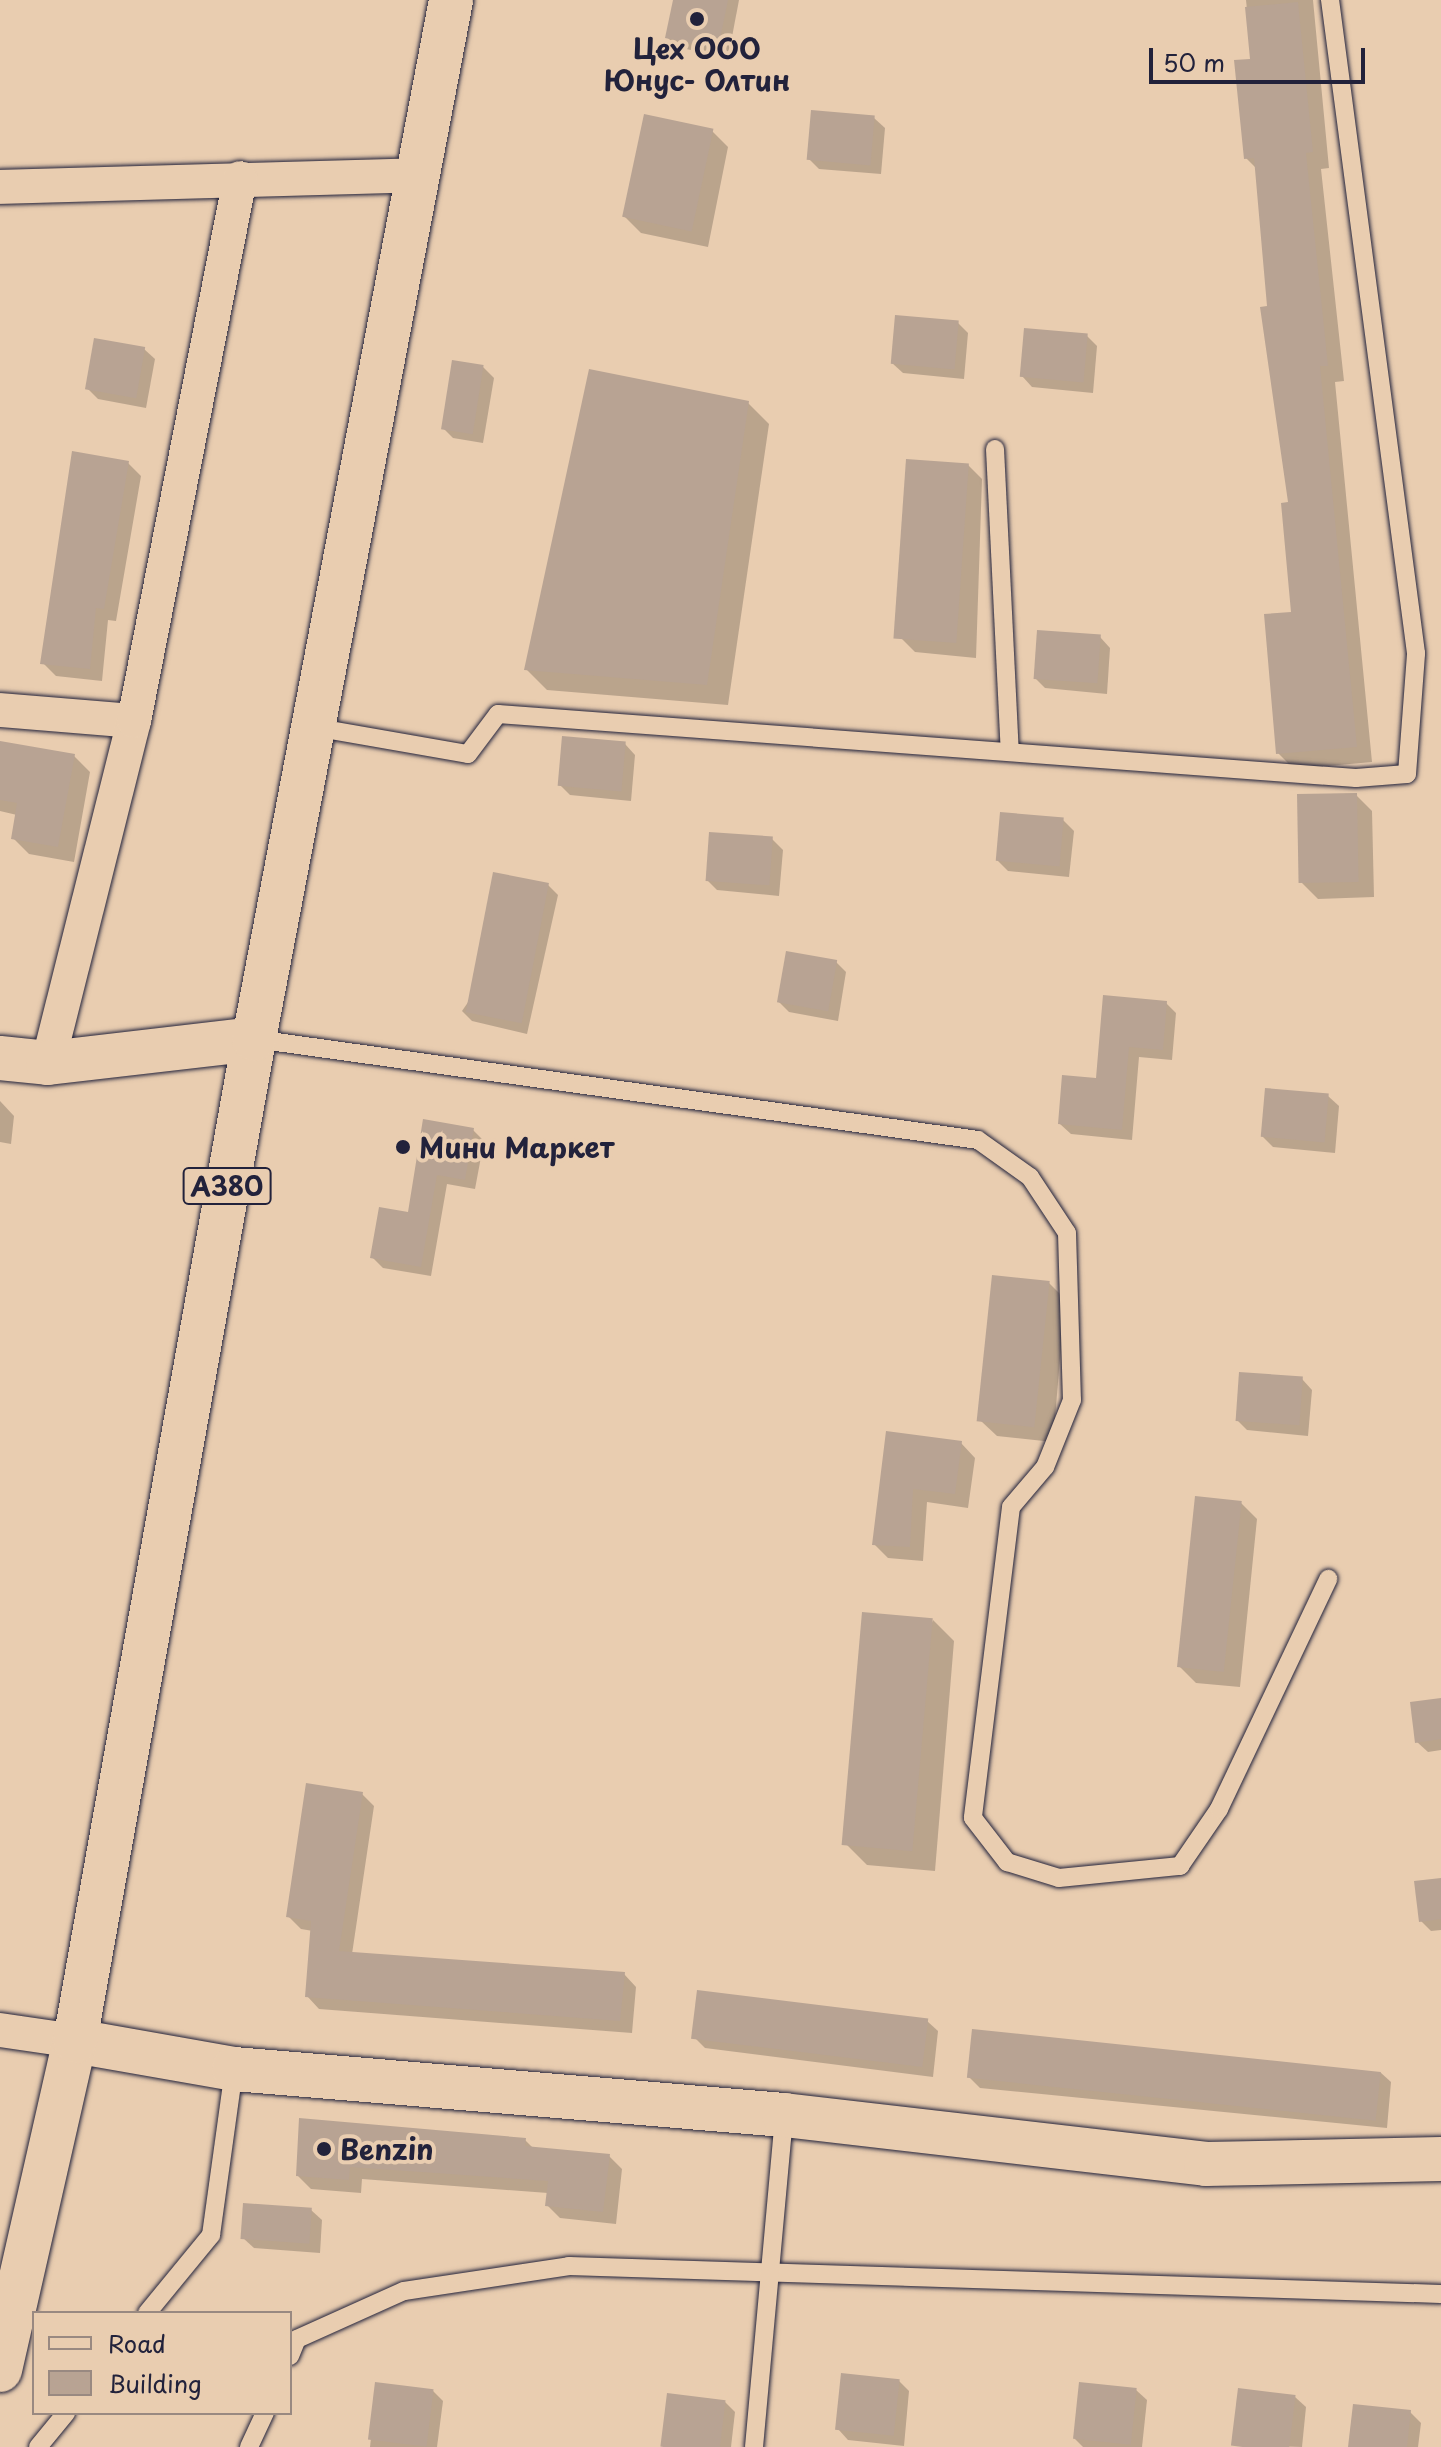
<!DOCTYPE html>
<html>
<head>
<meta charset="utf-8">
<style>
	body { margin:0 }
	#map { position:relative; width:1441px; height:2447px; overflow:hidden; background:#e9cdb0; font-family:"Playpen Sans",sans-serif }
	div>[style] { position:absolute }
	.shadow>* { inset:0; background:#0003 }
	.building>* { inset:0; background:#b8a393; transform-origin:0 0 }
	.roads { filter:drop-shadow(0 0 2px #22223b) drop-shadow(0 0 2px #22223b) }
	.service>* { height:18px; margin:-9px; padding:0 9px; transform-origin:9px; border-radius:9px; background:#e9cdb0 }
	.minor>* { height:34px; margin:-17px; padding:0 17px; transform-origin:17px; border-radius:17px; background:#e9cdb0 }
	.tertiary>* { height:44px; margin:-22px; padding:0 22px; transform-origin:22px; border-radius:22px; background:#e9cdb0 }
	.trunk>* { height:44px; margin:-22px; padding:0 22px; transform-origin:22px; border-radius:22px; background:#e9cdb0 }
	.dots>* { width:22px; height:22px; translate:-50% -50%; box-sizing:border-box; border:4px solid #e9cdb0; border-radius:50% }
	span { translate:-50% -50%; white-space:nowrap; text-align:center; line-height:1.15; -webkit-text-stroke:8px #e9cdb0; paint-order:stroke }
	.shield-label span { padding:2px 6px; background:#e9cdb0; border:2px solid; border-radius:6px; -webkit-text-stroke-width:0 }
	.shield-label { font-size:26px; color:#22223b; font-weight:700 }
	.poi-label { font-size:28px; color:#22223b; font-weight:700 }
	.left { translate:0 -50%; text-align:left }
	.legend { position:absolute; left:32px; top:2311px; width:260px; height:104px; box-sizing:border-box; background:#e9cdb0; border:2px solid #998981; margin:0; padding:10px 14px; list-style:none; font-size:24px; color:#22223b }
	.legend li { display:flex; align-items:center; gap:16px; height:40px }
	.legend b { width:40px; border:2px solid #998981 }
	.scale { position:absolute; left:1149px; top:48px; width:216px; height:36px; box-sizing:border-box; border:4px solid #22223b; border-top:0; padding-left:10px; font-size:24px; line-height:28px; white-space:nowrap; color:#22223b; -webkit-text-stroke:6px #e9cdb0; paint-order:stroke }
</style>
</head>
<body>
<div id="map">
	<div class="shadow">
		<div style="clip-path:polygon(674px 0,739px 0,728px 58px,677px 47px,667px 37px)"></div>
		<div style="clip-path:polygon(1246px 0,1313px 0,1329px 168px,1321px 169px,1344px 381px,1335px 382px,1372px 762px,1294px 769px,1278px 753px,1294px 613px,1290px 504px,1257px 169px,1246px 158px,1252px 60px)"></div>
		<div style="clip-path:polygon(874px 118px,885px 128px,881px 174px,819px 169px,809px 159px)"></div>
		<div style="clip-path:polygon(712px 131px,728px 147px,708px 247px,641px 233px,625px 217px)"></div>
		<div style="clip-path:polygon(958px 323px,968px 333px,964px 379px,903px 373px,892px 363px)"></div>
		<div style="clip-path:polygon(1087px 336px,1097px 346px,1093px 393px,1032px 387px,1022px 376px)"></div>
		<div style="clip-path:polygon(144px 349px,155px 359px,146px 408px,98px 399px,88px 389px)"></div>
		<div style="clip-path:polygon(483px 367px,494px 378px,483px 443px,453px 438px,443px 428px)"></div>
		<div style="clip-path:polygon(748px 403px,769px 424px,728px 705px,547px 690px,526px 669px)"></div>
		<div style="clip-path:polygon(128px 463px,141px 476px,116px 621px,108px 620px,102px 681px,56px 676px,43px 663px)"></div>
		<div style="clip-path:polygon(968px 465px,982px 479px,976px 658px,915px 652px,901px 638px)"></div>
		<div style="clip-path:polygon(1100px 637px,1110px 648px,1107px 694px,1045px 688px,1035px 678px)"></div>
		<div style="clip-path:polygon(0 743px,74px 756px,90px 772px,74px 862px,29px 854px,13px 838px,17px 815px,0 811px)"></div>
		<div style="clip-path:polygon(625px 744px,635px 755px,631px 801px,570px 795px,560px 785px)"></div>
		<div style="clip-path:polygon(1356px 795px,1372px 811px,1374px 897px,1318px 899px,1302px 883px)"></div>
		<div style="clip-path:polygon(1063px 820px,1074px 831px,1069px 877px,1008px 871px,998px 861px)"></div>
		<div style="clip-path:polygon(772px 839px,783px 850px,779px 896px,717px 890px,707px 880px)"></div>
		<div style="clip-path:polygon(548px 885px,558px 895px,527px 1034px,472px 1021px,462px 1011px)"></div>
		<div style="clip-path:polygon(836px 962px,846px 972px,838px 1021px,789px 1012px,779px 1002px)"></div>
		<div style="clip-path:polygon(1166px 1003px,1176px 1013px,1172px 1060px,1139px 1057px,1132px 1140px,1071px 1134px,1060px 1124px)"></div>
		<div style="clip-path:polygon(1328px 1096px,1339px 1106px,1335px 1153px,1273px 1147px,1263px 1137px)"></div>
		<div style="clip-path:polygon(0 1101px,14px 1116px,11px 1144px,0 1142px)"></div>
		<div style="clip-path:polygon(425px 1122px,473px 1130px,484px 1141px,475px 1189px,447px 1184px,431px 1276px,383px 1268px,372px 1257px,409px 1214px)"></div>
		<div style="clip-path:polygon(1049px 1283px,1065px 1299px,1053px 1442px,997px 1436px,981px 1421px)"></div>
		<div style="clip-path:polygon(1302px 1379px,1312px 1390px,1308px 1436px,1247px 1430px,1237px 1420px)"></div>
		<div style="clip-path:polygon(887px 1433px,961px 1443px,975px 1458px,968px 1508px,927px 1502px,923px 1561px,888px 1558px,874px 1544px)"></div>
		<div style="clip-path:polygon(1241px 1503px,1257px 1519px,1240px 1687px,1196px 1683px,1180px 1667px)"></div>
		<div style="clip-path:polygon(933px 1620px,954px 1641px,935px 1871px,867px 1865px,846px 1844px)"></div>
		<div style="clip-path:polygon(1441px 1700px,1441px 1750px,1428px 1752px,1417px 1742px)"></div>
		<div style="clip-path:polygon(362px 1794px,374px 1806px,352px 1954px,624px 1974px,636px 1987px,632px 2033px,319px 2009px,307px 1996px,313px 1931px,301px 1929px,288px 1916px)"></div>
		<div style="clip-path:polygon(1441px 1880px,1441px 1930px,1431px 1931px,1421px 1921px)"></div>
		<div style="clip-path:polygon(927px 2021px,938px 2031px,933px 2077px,705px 2048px,695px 2038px)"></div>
		<div style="clip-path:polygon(1380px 2072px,1391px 2082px,1387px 2128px,980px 2088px,970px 2078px)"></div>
		<div style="clip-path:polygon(301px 2120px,525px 2140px,533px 2148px,609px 2156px,622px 2169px,616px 2224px,560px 2218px,547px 2205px,548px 2193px,362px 2179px,361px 2193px,311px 2189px,298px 2176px)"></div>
		<div style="clip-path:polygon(311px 2210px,322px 2220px,320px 2253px,254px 2248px,243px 2238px)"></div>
		<div style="clip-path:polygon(899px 2381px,909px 2391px,904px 2446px,848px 2440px,838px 2429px)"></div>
		<div style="clip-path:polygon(377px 2385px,433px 2391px,443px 2401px,437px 2447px,370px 2447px)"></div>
		<div style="clip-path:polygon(1136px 2390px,1147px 2400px,1142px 2447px,1083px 2447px,1075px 2439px)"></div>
		<div style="clip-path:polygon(1295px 2397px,1306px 2407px,1302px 2447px,1234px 2445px)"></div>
		<div style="clip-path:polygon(725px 2402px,735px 2412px,731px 2447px,663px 2447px)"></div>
		<div style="clip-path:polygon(1410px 2412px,1421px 2423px,1418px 2447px,1350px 2447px)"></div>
	</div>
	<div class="building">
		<div style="clip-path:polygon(673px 0,728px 0,718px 49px,665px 38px)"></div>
		<div style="clip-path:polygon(1298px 2px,1313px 152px,1306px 153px,1328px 366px,1320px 366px,1357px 747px,1276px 754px,1264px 614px,1291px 612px,1281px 503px,1288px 502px,1260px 307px,1267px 306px,1254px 158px,1244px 159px,1234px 60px,1250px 59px,1245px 7px)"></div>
		<div style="left:811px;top:110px;width:64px;height:50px;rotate:5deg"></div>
		<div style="left:644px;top:114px;width:71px;height:105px;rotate:12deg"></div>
		<div style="left:895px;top:315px;width:64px;height:49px;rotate:5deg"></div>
		<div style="left:1024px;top:328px;width:64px;height:49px;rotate:5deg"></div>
		<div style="left:94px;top:338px;width:52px;height:52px;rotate:10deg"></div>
		<div style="left:452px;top:360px;width:32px;height:70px;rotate:9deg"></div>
		<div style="clip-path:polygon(589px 369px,749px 401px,707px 685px,524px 670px)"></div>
		<div style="clip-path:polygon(72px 451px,129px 461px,104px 609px,96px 608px,90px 669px,40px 664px)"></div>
		<div style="left:906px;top:459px;width:63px;height:180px;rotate:4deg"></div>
		<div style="left:1037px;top:630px;width:64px;height:49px;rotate:4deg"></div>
		<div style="left:562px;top:736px;width:64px;height:50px;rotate:5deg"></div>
		<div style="clip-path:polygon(0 741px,75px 754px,58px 847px,11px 839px,17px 803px,0 800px)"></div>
		<div style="left:1357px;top:793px;width:89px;height:60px;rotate:89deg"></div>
		<div style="left:1000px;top:812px;width:64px;height:49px;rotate:5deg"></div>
		<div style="left:709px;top:832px;width:64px;height:49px;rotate:4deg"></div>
		<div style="left:493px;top:872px;width:57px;height:143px;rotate:11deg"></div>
		<div style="left:786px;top:951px;width:52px;height:52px;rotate:10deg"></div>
		<div style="clip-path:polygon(1103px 995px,1167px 1001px,1163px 1050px,1129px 1047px,1122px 1130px,1058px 1124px,1062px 1075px,1096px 1078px)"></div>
		<div style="left:1265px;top:1088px;width:64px;height:49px;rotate:5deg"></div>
		<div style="clip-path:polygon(423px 1119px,474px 1128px,465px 1180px,437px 1175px,421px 1267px,370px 1258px,379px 1207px,408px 1212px)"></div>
		<div style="left:992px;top:1275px;width:58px;height:147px;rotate:6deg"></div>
		<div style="left:1239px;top:1372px;width:64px;height:49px;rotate:4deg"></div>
		<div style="clip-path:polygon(886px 1431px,962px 1441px,955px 1494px,913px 1489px,910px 1547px,872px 1545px)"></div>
		<div style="left:1195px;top:1496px;width:47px;height:172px;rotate:6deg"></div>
		<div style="left:862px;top:1612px;width:71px;height:234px;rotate:5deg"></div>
		<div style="clip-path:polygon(1441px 1698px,1441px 1739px,1415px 1743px,1410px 1702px)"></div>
		<div style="clip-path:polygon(306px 1783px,363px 1792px,339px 1951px,625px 1972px,620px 2021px,305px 1997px,311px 1921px,286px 1917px)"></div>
		<div style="clip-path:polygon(1441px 1878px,1441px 1919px,1419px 1922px,1414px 1881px)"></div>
		<div style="left:697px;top:1990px;width:233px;height:49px;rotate:7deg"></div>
		<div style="left:972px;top:2029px;width:411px;height:49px;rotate:6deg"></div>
		<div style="clip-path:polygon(299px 2118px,526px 2138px,525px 2146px,610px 2154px,603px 2212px,545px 2206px,548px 2181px,350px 2167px,349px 2180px,296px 2176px)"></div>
		<div style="left:243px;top:2203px;width:69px;height:36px;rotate:4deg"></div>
		<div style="left:841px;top:2373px;width:59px;height:57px;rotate:6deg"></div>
		<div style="left:375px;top:2382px;width:59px;height:58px;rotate:7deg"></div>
		<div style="left:1079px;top:2382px;width:58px;height:57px;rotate:6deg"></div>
		<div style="left:1238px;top:2388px;width:58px;height:58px;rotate:7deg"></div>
		<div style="left:667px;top:2393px;width:59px;height:54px;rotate:7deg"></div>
		<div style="clip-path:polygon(1353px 2404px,1411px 2410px,1407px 2447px,1348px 2447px)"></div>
	</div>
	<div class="roads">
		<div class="service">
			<div style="left:995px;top:449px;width:303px;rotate:87.2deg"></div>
			<div style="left:313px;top:727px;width:157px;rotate:9.9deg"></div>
			<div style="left:468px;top:754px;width:50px;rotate:-53.1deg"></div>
			<div style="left:498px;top:714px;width:860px;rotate:4.27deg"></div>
			<div style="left:1356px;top:778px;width:51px;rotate:-4.5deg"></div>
			<div style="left:1407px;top:774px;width:121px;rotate:-85.7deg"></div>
			<div style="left:1416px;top:653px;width:659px;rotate:-97.5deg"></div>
			<div style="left:255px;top:1039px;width:730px;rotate:7.95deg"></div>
			<div style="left:978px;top:1140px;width:64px;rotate:35.4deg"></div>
			<div style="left:1030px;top:1177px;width:67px;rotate:56.5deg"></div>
			<div style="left:1067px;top:1233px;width:167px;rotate:88.3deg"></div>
			<div style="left:1072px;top:1400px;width:72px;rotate:111.9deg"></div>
			<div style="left:1045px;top:1467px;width:52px;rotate:130.4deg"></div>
			<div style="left:1011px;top:1507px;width:313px;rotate:97deg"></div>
			<div style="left:973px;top:1818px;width:56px;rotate:52.3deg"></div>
			<div style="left:1007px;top:1862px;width:54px;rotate:17.1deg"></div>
			<div style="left:1059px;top:1878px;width:122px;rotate:-5.7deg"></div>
			<div style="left:1180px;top:1866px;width:69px;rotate:-55.6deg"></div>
			<div style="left:1219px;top:1809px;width:255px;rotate:-64.6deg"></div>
			<div style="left:147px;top:2313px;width:101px;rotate:-50.6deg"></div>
			<div style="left:211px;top:2235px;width:168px;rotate:-82.1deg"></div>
			<div style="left:290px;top:2356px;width:18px;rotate:-68deg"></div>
			<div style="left:297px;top:2339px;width:117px;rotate:-24.2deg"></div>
			<div style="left:404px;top:2291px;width:167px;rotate:-8.6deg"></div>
			<div style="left:569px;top:2266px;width:872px;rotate:1.84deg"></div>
			<div style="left:38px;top:2447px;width:44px;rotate:-50.5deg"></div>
			<div style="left:249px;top:2447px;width:38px;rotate:-65deg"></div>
			<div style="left:754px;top:2447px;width:333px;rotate:-84.8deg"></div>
		</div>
		<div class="minor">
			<div style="left:0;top:187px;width:419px;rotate:-1.6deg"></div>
			<div style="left:0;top:710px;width:134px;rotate:4.7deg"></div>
			<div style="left:48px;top:1063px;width:353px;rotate:-75.9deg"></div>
			<div style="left:134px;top:721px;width:553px;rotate:-78.95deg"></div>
			<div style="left:0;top:2030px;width:76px;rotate:8.3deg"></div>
		</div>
		<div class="tertiary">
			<div style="left:0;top:1058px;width:48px;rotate:5.9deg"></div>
			<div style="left:48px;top:1063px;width:207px;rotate:-6.6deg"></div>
			<div style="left:75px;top:2041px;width:161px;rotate:10deg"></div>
			<div style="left:234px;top:2069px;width:552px;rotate:4.78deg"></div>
			<div style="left:784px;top:2115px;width:425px;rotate:6.6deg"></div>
			<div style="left:1206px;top:2164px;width:235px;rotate:-1.2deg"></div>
		</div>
		<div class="trunk">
			<div style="left:0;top:2370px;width:337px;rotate:-77.2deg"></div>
			<div style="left:75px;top:2041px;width:1018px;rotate:-79.87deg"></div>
			<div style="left:254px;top:1039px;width:1058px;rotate:-79.26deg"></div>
		</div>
	</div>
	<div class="dots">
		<div style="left:697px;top:19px;background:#22223b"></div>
		<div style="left:403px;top:1147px;background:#22223b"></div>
		<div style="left:324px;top:2149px;background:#22223b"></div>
	</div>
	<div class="shield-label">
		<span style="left:227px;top:1186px">A380</span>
	</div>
	<div class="poi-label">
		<span style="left:697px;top:64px">Цех ООО<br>Юнус- Олтин</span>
		<span class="left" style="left:419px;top:1147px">Мини Маркет</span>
		<span class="left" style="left:340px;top:2149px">Benzin</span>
	</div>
	<ul class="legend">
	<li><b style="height:10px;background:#e9cdb0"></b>Road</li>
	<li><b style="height:22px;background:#b8a393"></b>Building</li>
	</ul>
	<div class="scale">50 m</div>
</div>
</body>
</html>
